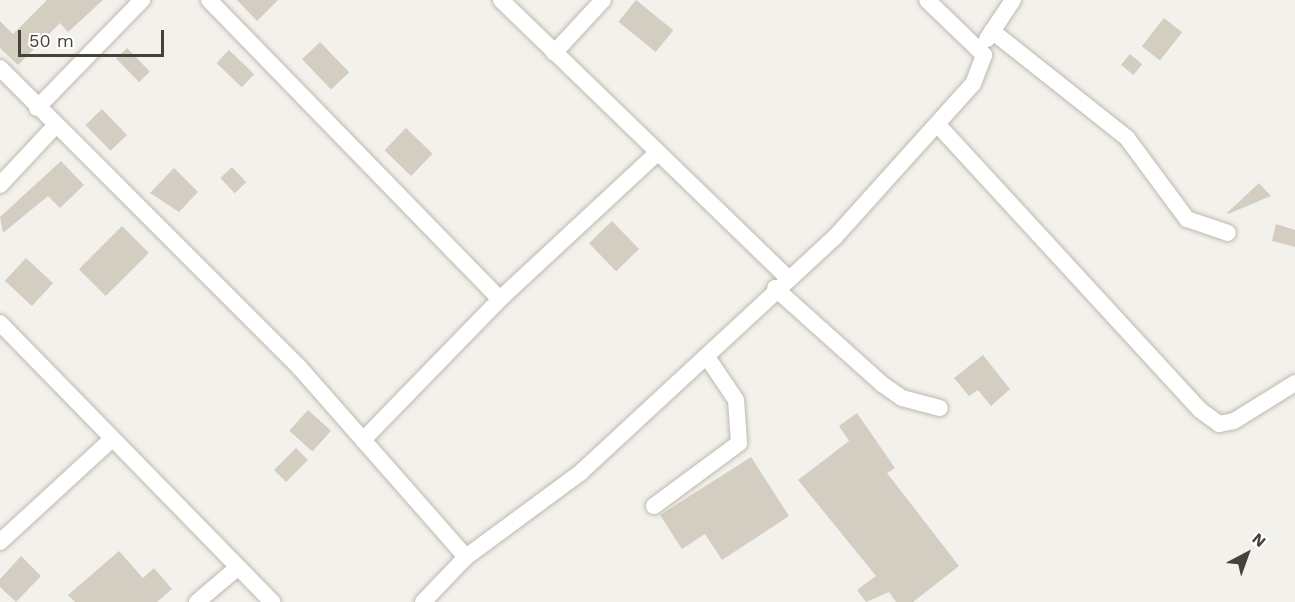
<!DOCTYPE html>
<html>
<head>
<meta charset="utf-8">
<style>
	body { margin:0 }
	#map { position:relative; width:1295px; height:602px; overflow:hidden; background:#f3f1eb; font-family:"Work Sans",sans-serif }
	div>[style] { position:absolute }
	.building>* { inset:0; background:#d4cdc1; transform-origin:0 0 }
	.roads { filter:drop-shadow(0 0 2px #beb9ae) drop-shadow(0 0 2px #beb9ae) }
	.street>* { height:16px; margin:-8px; padding:0 8px; transform-origin:8px; border-radius:8px; background:#fff }
	span { translate:-50% -50%; white-space:nowrap; text-align:center; line-height:1.15; -webkit-text-stroke:5px #fff; paint-order:stroke }
	.north { position:absolute; left:1217px; top:524px; width:60px; height:60px; -webkit-text-stroke:4px #fff; paint-order:stroke; rotate:41deg; font-size:16px; font-weight:700; line-height:24px; text-align:center; color:#474239 }
	.north::after { content:''; display:block; margin:auto; width:21px; height:27px; background:#474239; clip-path:polygon(50% 0,100% 100%,50% 72%,0 100%) }
	.scale { position:absolute; left:18px; top:30px; width:146px; height:27px; box-sizing:border-box; border:3px solid #474239; border-top:0; padding-left:8px; font-size:18px; line-height:21px; white-space:nowrap; color:#474239; -webkit-text-stroke:4px #fff; paint-order:stroke }
</style>
</head>
<body>
<div id="map">
	<div class="building">
		<div style="clip-path:polygon(47px 0,103px 0,68px 32px,60px 23px,18px 65px,0 48px,0 21px,13px 34px)"></div>
		<div style="clip-path:polygon(237px 0,278px 0,257px 21px)"></div>
		<div style="left:636px;top:0;width:48px;height:28px;rotate:39deg"></div>
		<div style="left:1164px;top:18px;width:23px;height:36px;rotate:38deg"></div>
		<div style="left:320px;top:42px;width:42px;height:25px;rotate:46deg"></div>
		<div style="left:127px;top:48px;width:33px;height:15px;rotate:46deg"></div>
		<div style="left:229px;top:50px;width:35px;height:18px;rotate:44deg"></div>
		<div style="left:1130px;top:54px;width:16px;height:14px;rotate:40deg"></div>
		<div style="left:102px;top:109px;width:36px;height:23px;rotate:46deg"></div>
		<div style="left:406px;top:128px;width:37px;height:31px;rotate:44deg"></div>
		<div style="clip-path:polygon(61px 161px,84px 185px,60px 208px,48px 196px,3px 233px,0 217px)"></div>
		<div style="left:232px;top:167px;width:21px;height:16px;rotate:47deg"></div>
		<div style="clip-path:polygon(174px 168px,198px 192px,179px 212px,150px 193px)"></div>
		<div style="clip-path:polygon(1259px 183px,1271px 196px,1228px 214px,1227px 213px)"></div>
		<div style="left:612px;top:221px;width:39px;height:32px;rotate:46deg"></div>
		<div style="clip-path:polygon(1276px 224px,1295px 230px,1295px 247px,1272px 241px)"></div>
		<div style="left:122px;top:226px;width:38px;height:61px;rotate:45deg"></div>
		<div style="left:26px;top:258px;width:37px;height:31px;rotate:43deg"></div>
		<div style="clip-path:polygon(983px 355px,1010px 389px,991px 406px,978px 390px,969px 396px,954px 378px)"></div>
		<div style="left:308px;top:410px;width:31px;height:28px;rotate:42deg"></div>
		<div style="clip-path:polygon(857px 413px,895px 468px,887px 473px,959px 566px,913px 602px,896px 602px,889px 592px,866px 602px,857px 590px,876px 576px,798px 480px,849px 441px,839px 426px)"></div>
		<div style="left:296px;top:448px;width:17px;height:31px;rotate:45deg"></div>
		<div style="clip-path:polygon(751px 457px,789px 516px,722px 560px,705px 534px,682px 549px,660px 515px)"></div>
		<div style="clip-path:polygon(119px 551px,143px 578px,154px 568px,172px 589px,157px 602px,75px 602px,68px 595px)"></div>
		<div style="clip-path:polygon(21px 556px,41px 576px,16px 602px,0 587px,0 579px)"></div>
	</div>
	<div class="roads">
		<div class="street">
			<div style="left:209px;top:0;width:417px;rotate:45.8deg"></div>
			<div style="left:501px;top:0;width:398px;rotate:44.1deg"></div>
			<div style="left:992px;top:31px;width:172px;rotate:38.4deg"></div>
			<div style="left:1127px;top:138px;width:101px;rotate:53.5deg"></div>
			<div style="left:1187px;top:219px;width:43px;rotate:18.9deg"></div>
			<div style="left:987px;top:39px;width:47px;rotate:-56.3deg"></div>
			<div style="left:554px;top:53px;width:72px;rotate:-47.2deg"></div>
			<div style="left:0;top:68px;width:423px;rotate:45deg"></div>
			<div style="left:299px;top:367px;width:253px;rotate:48.7deg"></div>
			<div style="left:37px;top:108px;width:151px;rotate:-45.8deg"></div>
			<div style="left:938px;top:125px;width:387px;rotate:47.4deg"></div>
			<div style="left:1200px;top:410px;width:24px;rotate:36deg"></div>
			<div style="left:1219px;top:424px;width:15px;rotate:-11deg"></div>
			<div style="left:1234px;top:421px;width:72px;rotate:-31.9deg"></div>
			<div style="left:0;top:185px;width:81px;rotate:-47deg"></div>
			<div style="left:775px;top:288px;width:144px;rotate:41.9deg"></div>
			<div style="left:882px;top:384px;width:24px;rotate:35deg"></div>
			<div style="left:902px;top:398px;width:39px;rotate:15deg"></div>
			<div style="left:0;top:323px;width:390px;rotate:45.7deg"></div>
			<div style="left:363px;top:440px;width:197px;rotate:-45.8deg"></div>
			<div style="left:500px;top:299px;width:214px;rotate:-42.9deg"></div>
			<div style="left:654px;top:506px;width:106px;rotate:-36.5deg"></div>
			<div style="left:739px;top:443px;width:43px;rotate:-94deg"></div>
			<div style="left:736px;top:400px;width:52px;rotate:-124deg"></div>
			<div style="left:0;top:542px;width:149px;rotate:-42.6deg"></div>
			<div style="left:197px;top:602px;width:52px;rotate:-40.4deg"></div>
			<div style="left:423px;top:602px;width:62px;rotate:-46.3deg"></div>
			<div style="left:466px;top:557px;width:142px;rotate:-36.4deg"></div>
			<div style="left:580px;top:473px;width:347px;rotate:-42.8deg"></div>
			<div style="left:835px;top:237px;width:206px;rotate:-48deg"></div>
			<div style="left:973px;top:84px;width:31px;rotate:-69deg"></div>
			<div style="left:984px;top:55px;width:79px;rotate:-136deg"></div>
		</div>
	</div>
	<div class="north">N</div>
	<div class="scale">50 m</div>
</div>
</body>
</html>
